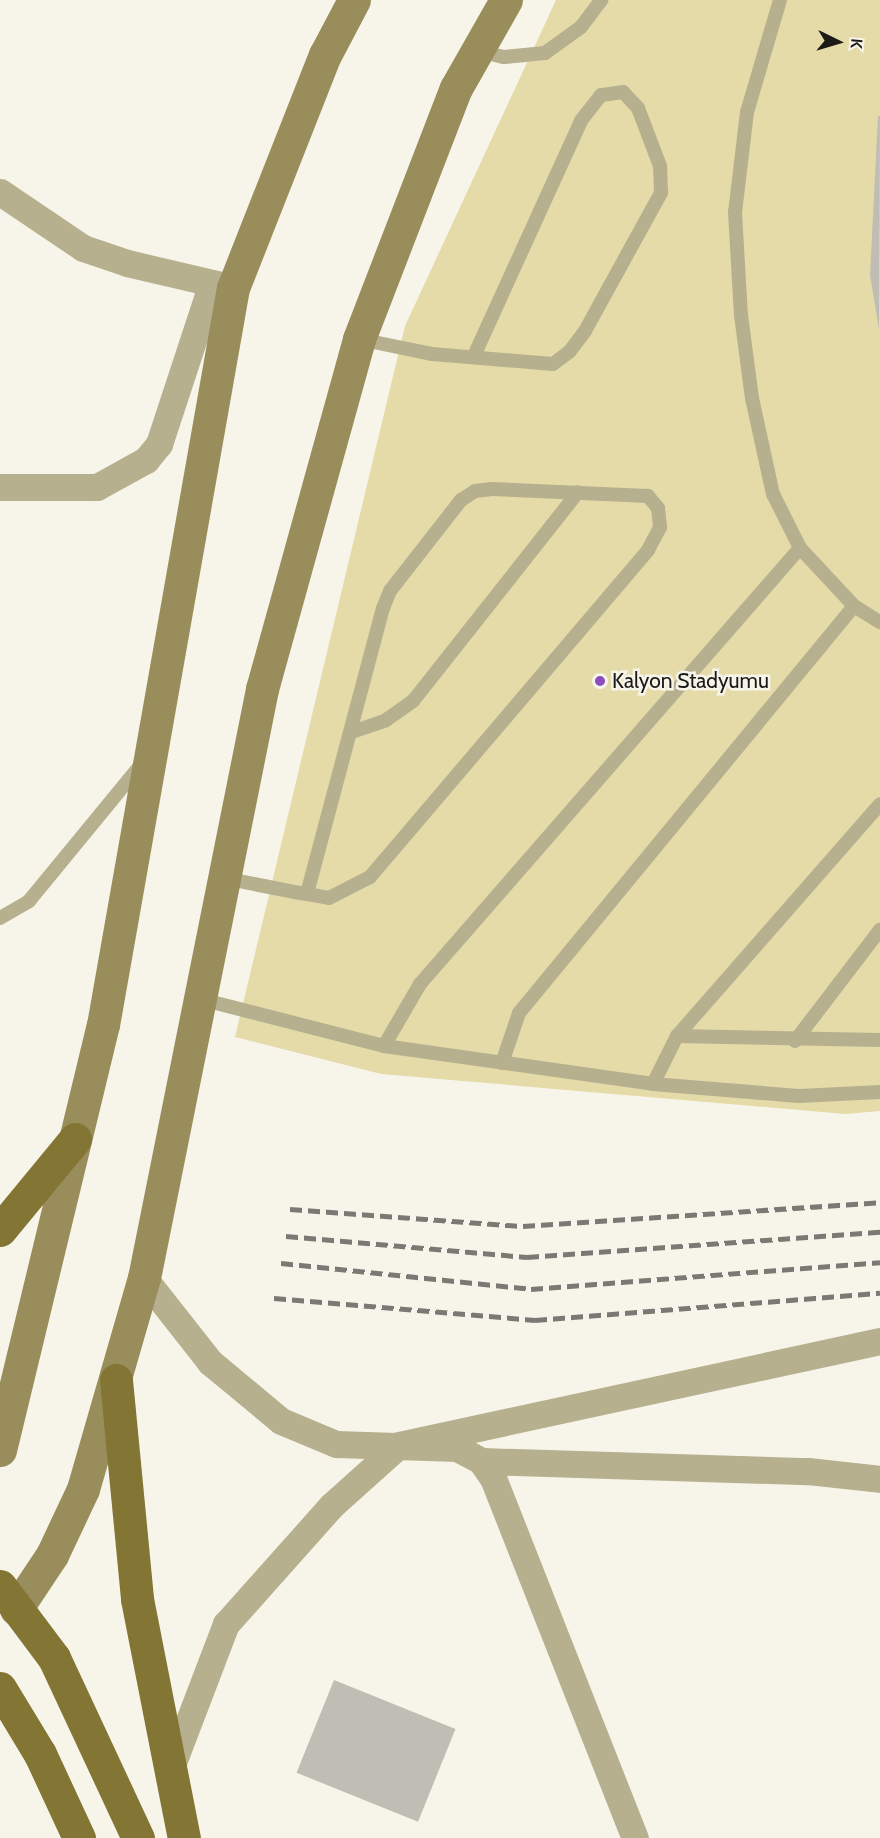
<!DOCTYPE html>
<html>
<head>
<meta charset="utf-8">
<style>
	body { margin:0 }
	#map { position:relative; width:880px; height:1838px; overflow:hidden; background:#f7f5ea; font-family:Cabin,sans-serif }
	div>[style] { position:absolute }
	.green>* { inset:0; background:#e5dba9 }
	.building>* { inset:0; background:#c0beb4; transform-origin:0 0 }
	.lane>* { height:14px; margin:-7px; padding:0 7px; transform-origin:7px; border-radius:7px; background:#b7b08e }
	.street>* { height:27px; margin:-13.5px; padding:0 13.5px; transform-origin:13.5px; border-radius:13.5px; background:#b7b08e }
	.secondary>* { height:33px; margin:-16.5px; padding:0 16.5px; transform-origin:16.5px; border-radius:16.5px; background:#998e5b }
	.primary>* { height:33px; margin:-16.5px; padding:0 16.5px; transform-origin:16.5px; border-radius:16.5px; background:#837533 }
	.rail>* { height:4.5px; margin-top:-2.25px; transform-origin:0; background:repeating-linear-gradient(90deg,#7b7973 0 12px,transparent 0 18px) }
	.dots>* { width:16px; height:16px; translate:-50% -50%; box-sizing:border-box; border:3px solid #f7f5ea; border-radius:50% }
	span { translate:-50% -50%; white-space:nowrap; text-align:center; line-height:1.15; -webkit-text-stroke:5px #f7f5ea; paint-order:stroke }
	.poi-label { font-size:21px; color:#1b1a17 }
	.left { translate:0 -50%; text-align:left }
	.north { position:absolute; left:808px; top:12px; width:60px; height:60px; -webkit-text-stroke:4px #f7f5ea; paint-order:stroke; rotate:95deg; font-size:16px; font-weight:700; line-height:24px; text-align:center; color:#1b1a17 }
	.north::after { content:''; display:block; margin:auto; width:21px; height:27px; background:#1b1a17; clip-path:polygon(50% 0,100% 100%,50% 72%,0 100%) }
</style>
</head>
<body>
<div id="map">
	<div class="green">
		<div style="clip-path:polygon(556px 0,880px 0,880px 1111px,845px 1114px,381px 1074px,235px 1037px,405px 326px)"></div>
	</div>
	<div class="building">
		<div style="clip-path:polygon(878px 116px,880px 116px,879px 330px,870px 275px)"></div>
		<div style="left:334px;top:1680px;width:131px;height:100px;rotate:22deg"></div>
	</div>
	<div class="lane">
		<div style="left:780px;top:0;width:117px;rotate:106.4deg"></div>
		<div style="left:747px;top:112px;width:101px;rotate:96.8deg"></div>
		<div style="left:735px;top:212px;width:103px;rotate:86.7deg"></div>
		<div style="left:741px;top:315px;width:84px;rotate:82.5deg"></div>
		<div style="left:752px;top:398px;width:98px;rotate:77.7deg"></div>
		<div style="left:773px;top:494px;width:60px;rotate:63.4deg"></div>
		<div style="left:800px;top:548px;width:79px;rotate:47deg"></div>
		<div style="left:854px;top:606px;width:31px;rotate:32deg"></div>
		<div style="left:478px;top:51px;width:27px;rotate:13deg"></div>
		<div style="left:504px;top:57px;width:41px;rotate:-5.6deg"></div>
		<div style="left:545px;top:53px;width:44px;rotate:-35.8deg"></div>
		<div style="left:581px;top:27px;width:34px;rotate:-53deg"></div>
		<div style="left:359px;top:339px;width:75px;rotate:11.6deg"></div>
		<div style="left:432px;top:354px;width:121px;rotate:4.7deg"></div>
		<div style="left:553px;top:364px;width:21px;rotate:-37deg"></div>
		<div style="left:570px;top:351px;width:25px;rotate:-53deg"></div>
		<div style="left:585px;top:331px;width:158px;rotate:-61.2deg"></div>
		<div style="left:661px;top:193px;width:27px;rotate:-92deg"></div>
		<div style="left:660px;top:166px;width:62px;rotate:-110.8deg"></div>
		<div style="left:638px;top:108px;width:22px;rotate:-133deg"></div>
		<div style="left:623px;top:92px;width:22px;rotate:172deg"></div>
		<div style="left:601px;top:95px;width:33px;rotate:128deg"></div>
		<div style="left:581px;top:121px;width:258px;rotate:114.5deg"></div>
		<div style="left:352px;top:732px;width:36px;rotate:-19deg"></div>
		<div style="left:386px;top:720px;width:33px;rotate:-35deg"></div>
		<div style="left:413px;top:701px;width:266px;rotate:-51.7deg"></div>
		<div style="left:224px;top:878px;width:71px;rotate:11.3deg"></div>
		<div style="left:294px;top:892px;width:13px;rotate:9deg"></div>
		<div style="left:307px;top:894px;width:22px;rotate:10deg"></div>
		<div style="left:329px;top:898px;width:46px;rotate:-27.1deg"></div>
		<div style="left:370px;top:877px;width:429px;rotate:-49.6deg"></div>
		<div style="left:648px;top:550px;width:26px;rotate:-62deg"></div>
		<div style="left:660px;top:527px;width:19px;rotate:-96deg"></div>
		<div style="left:658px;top:508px;width:16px;rotate:-130deg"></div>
		<div style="left:648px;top:496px;width:156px;rotate:-177.4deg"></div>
		<div style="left:492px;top:489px;width:17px;rotate:173deg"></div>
		<div style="left:475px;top:491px;width:17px;rotate:147deg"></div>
		<div style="left:461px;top:500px;width:115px;rotate:128deg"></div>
		<div style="left:390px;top:591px;width:18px;rotate:112deg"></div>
		<div style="left:383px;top:608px;width:296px;rotate:104.9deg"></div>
		<div style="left:0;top:918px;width:34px;rotate:-30deg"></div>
		<div style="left:29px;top:901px;width:175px;rotate:-50.6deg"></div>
		<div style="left:200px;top:999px;width:190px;rotate:14.3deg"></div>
		<div style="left:384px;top:1046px;width:272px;rotate:8deg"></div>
		<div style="left:653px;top:1084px;width:146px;rotate:4.7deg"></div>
		<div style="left:799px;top:1096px;width:81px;rotate:-2.8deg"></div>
		<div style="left:677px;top:1036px;width:203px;rotate:1.1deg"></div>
		<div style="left:795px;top:1041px;width:140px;rotate:-52.6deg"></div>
		<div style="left:384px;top:1046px;width:72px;rotate:-59.9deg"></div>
		<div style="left:420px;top:984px;width:578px;rotate:-48.93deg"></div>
		<div style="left:502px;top:1063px;width:53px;rotate:-71.2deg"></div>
		<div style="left:519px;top:1013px;width:527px;rotate:-50.54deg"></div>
		<div style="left:653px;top:1084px;width:54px;rotate:-63.4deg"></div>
		<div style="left:677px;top:1036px;width:308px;rotate:-48.8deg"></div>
	</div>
	<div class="street">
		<div style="left:0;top:192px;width:100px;rotate:34deg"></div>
		<div style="left:83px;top:248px;width:46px;rotate:18.8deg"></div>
		<div style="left:127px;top:263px;width:105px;rotate:13.2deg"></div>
		<div style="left:0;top:487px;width:97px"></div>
		<div style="left:97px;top:487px;width:56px;rotate:-28.9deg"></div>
		<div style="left:146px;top:460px;width:21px;rotate:-51deg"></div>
		<div style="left:159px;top:444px;width:169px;rotate:-71.8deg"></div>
		<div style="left:144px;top:1278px;width:107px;rotate:51.8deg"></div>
		<div style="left:210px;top:1362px;width:92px;rotate:39.7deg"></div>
		<div style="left:281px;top:1421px;width:60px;rotate:22.7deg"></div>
		<div style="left:336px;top:1444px;width:121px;rotate:1.9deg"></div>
		<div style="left:457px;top:1448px;width:27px;rotate:28deg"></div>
		<div style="left:481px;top:1461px;width:21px;rotate:55deg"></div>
		<div style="left:493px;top:1478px;width:387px;rotate:68.5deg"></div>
		<div style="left:481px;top:1461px;width:327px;rotate:1.8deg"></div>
		<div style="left:808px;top:1471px;width:72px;rotate:6.3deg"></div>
		<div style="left:169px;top:1773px;width:160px;rotate:-69.1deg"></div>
		<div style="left:226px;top:1624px;width:158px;rotate:-48.3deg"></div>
		<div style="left:331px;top:1506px;width:91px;rotate:-41.9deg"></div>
		<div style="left:399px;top:1445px;width:492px;rotate:-12.2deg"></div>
	</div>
	<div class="secondary">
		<div style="left:0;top:1450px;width:437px;rotate:-76.4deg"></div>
		<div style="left:103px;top:1025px;width:748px;rotate:-80deg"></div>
		<div style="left:233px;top:288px;width:251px;rotate:-68.5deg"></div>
		<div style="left:325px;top:55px;width:62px;rotate:-62.2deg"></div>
		<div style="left:16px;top:1609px;width:65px;rotate:-56.3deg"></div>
		<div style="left:52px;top:1555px;width:73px;rotate:-64.8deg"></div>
		<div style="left:83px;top:1489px;width:220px;rotate:-73.9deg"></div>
		<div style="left:144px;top:1278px;width:601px;rotate:-78.67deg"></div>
		<div style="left:262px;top:689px;width:363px;rotate:-74.5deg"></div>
		<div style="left:359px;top:339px;width:269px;rotate:-68.9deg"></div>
		<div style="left:456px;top:88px;width:101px;rotate:-60.4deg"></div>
	</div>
	<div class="primary">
		<div style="left:0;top:1230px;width:118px;rotate:-50.5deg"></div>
		<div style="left:116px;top:1380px;width:220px;rotate:84.5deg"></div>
		<div style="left:137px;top:1599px;width:244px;rotate:78.9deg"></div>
		<div style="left:0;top:1586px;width:90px;rotate:53.1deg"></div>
		<div style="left:54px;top:1658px;width:199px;rotate:65deg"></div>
		<div style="left:0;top:1688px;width:77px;rotate:58.8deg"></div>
		<div style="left:40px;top:1754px;width:93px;rotate:65.1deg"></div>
	</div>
	<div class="rail">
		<div style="left:290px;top:1209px;width:234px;rotate:4.2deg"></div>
		<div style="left:523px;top:1226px;width:358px;rotate:-3.8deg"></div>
		<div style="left:286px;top:1236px;width:242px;rotate:5deg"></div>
		<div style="left:527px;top:1257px;width:354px;rotate:-4.1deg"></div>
		<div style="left:281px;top:1263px;width:251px;rotate:5.9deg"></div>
		<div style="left:531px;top:1289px;width:350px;rotate:-4.4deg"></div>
		<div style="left:274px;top:1298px;width:262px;rotate:4.8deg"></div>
		<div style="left:535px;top:1320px;width:346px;rotate:-4.5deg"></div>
	</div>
	<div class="dots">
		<div style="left:600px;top:681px;background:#8d4bc0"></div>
	</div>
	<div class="poi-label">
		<span class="left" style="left:612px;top:681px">Kalyon Stadyumu</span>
	</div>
	<div class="north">K</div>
</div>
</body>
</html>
